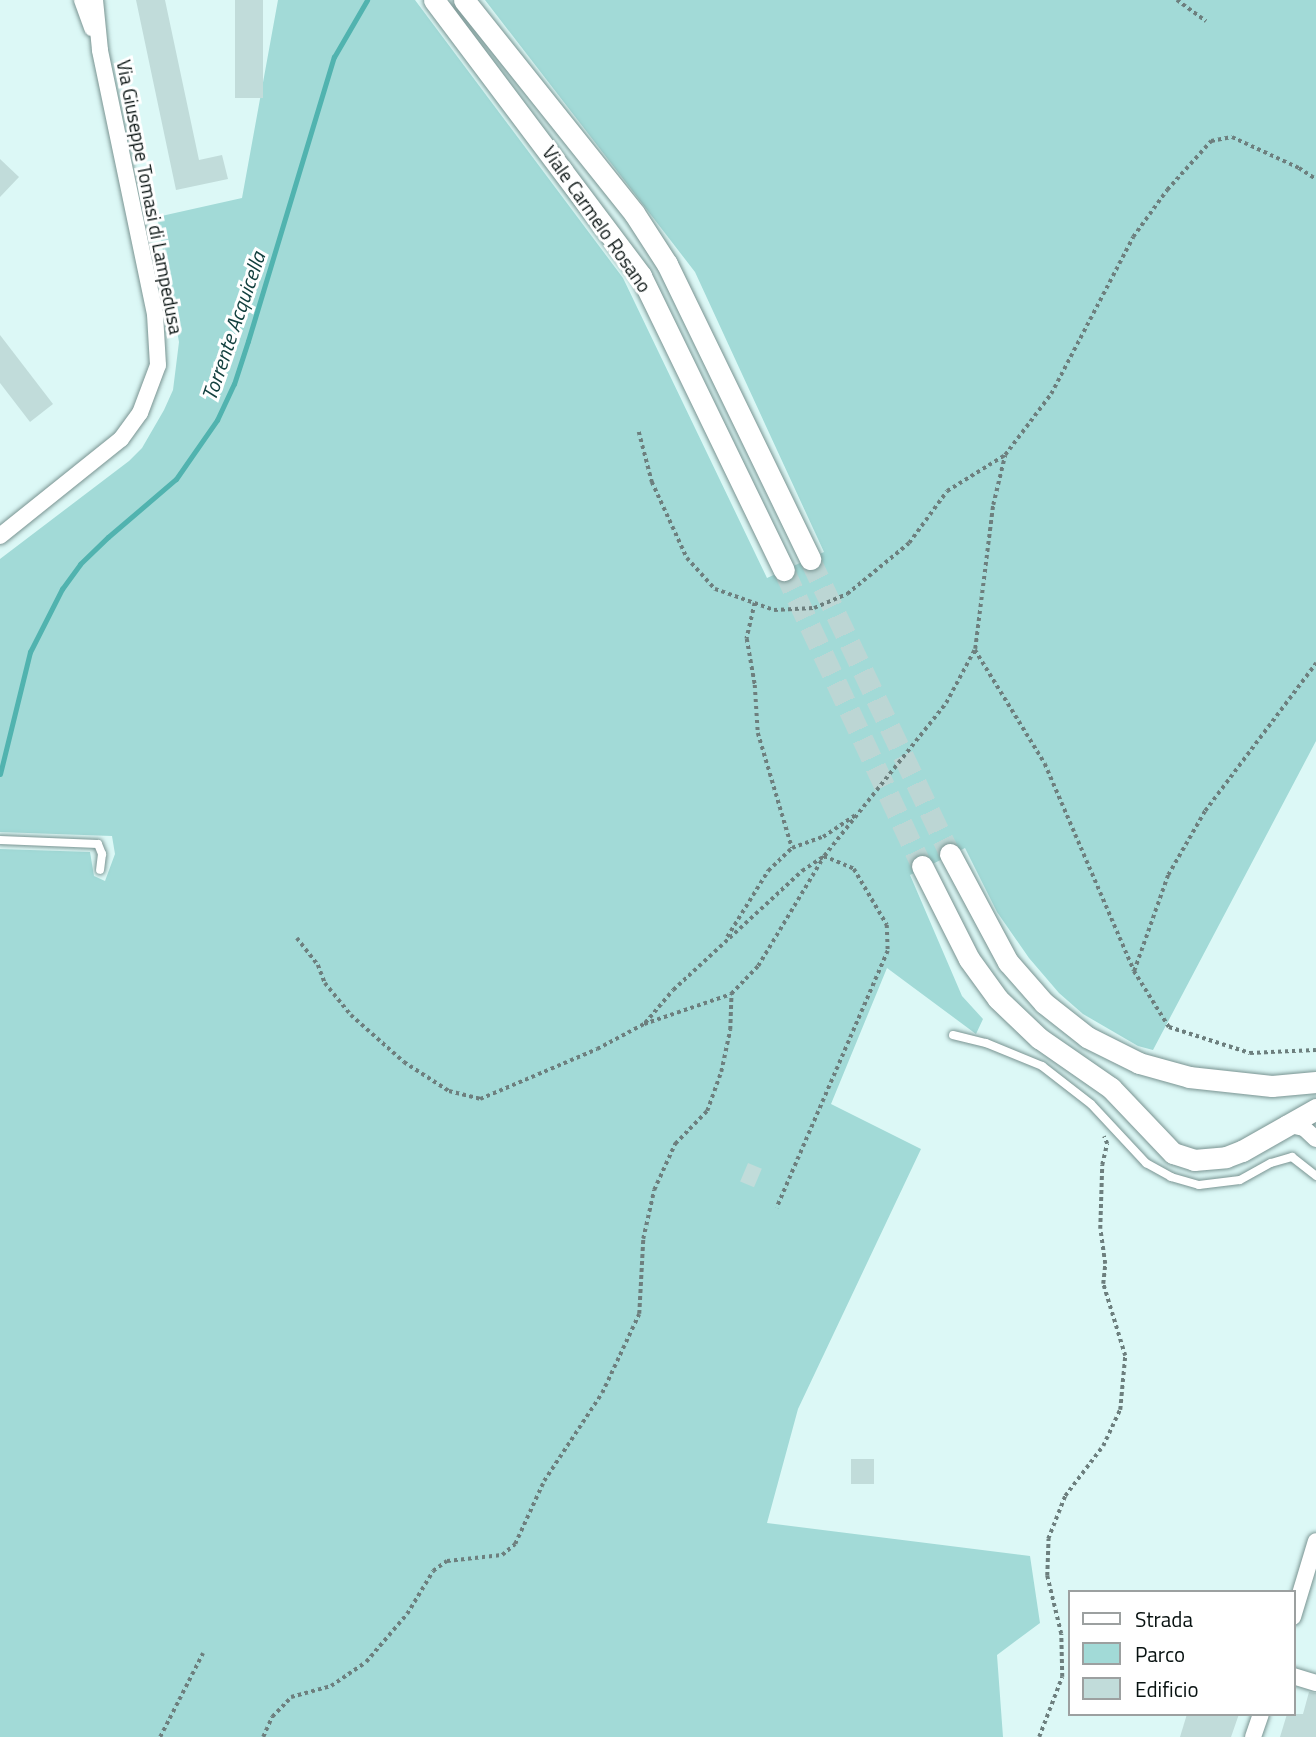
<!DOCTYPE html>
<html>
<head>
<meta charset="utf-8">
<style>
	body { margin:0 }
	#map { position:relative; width:1316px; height:1737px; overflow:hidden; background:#dcf8f6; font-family:"Titillium Web",sans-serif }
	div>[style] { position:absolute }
	.green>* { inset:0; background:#a2dad7 }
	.stream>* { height:5px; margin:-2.5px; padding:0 2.5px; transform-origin:2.5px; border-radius:2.5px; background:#51b3af }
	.building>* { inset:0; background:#c1dcda; transform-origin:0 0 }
	.secondary-tunnel>* { height:21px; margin-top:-10.5px; transform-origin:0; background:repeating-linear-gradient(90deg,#bcd6d4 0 21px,transparent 0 31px) }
	.path>* { height:3.5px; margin-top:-1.75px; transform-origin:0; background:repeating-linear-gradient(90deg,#6d7f7e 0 3.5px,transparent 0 7px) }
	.roads { filter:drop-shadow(0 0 2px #799391) drop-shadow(0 0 2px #799391) }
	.service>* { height:8px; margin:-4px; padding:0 4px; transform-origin:4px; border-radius:4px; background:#fff }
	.minor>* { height:16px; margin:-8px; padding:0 8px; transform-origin:8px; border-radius:8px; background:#fff }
	.secondary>* { height:21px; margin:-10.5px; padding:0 10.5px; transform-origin:10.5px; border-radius:10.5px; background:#fff }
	span { translate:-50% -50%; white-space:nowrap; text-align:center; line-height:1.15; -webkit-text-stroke:6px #fff; paint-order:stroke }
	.street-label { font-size:19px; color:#081211 }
	.water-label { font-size:21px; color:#13403f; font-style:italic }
	.legend { position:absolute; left:1068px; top:1590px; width:228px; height:126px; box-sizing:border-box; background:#fff; border:2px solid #9ca0a0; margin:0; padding:9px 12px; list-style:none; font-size:21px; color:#081211 }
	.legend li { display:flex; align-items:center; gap:14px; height:35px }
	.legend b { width:35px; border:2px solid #9ca0a0 }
</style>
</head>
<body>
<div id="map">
	<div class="green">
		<div style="clip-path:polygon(278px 0,415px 0,623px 278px,767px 578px,824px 552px,695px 272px,485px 0,1316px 0,1316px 741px,1153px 1050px,1138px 1046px,1083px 1014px,1059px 993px,1029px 958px,997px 912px,965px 848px,910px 875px,962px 996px,983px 1019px,976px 1034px,887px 968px,831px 1104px,921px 1149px,798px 1409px,767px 1523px,1030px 1556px,1040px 1623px,997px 1655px,1003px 1737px,0 1737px,0 849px,90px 852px,94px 876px,105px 881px,115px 854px,112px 836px,0 832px,0 559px,129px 461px,142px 448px,164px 410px,173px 390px,179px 342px,157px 217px,242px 198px)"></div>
	</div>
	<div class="stream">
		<div style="left:0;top:774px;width:126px;rotate:-76.2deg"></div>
		<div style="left:30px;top:652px;width:71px;rotate:-63.1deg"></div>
		<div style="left:62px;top:589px;width:31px;rotate:-54deg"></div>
		<div style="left:80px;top:564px;width:39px;rotate:-44deg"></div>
		<div style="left:108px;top:537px;width:89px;rotate:-40.5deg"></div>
		<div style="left:176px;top:479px;width:72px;rotate:-55.2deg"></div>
		<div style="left:217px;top:420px;width:40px;rotate:-65deg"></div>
		<div style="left:234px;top:384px;width:45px;rotate:-72deg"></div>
		<div style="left:248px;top:341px;width:297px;rotate:-73.2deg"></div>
		<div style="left:334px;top:57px;width:66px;rotate:-59.9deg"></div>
	</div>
	<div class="building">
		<div style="clip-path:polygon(136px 0,165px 0,199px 160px,222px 155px,228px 179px,176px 190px)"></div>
		<div style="left:235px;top:0;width:28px;height:98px"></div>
		<div style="clip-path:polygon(0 159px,19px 177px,0 197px)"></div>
		<div style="clip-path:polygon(0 335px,53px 404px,30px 422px,0 383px)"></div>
		<div style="left:748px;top:1163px;width:15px;height:20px;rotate:23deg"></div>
		<div style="left:851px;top:1459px;width:23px;height:25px"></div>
		<div style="clip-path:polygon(1309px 1692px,1316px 1693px,1316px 1737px,1280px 1737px,1287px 1714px,1303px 1714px)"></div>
		<div style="clip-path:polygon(1187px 1714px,1239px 1714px,1231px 1737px,1180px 1737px)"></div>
	</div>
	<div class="secondary-tunnel">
		<div style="left:810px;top:559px;width:327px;rotate:64.6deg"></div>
		<div style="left:784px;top:570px;width:327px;rotate:65deg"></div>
	</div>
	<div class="path">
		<div style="left:1177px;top:0;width:36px;rotate:36deg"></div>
		<div style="left:639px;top:432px;width:52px;rotate:75.4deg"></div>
		<div style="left:652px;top:482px;width:84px;rotate:65.3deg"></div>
		<div style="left:687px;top:558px;width:42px;rotate:47.9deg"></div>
		<div style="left:715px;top:589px;width:63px;rotate:19.6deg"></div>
		<div style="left:774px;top:610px;width:40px;rotate:-2.9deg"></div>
		<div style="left:814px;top:608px;width:36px;rotate:-23deg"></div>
		<div style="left:847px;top:594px;width:80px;rotate:-39.4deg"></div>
		<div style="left:909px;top:543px;width:64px;rotate:-53.8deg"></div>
		<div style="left:947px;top:491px;width:68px;rotate:-31.8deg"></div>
		<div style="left:755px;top:603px;width:37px;rotate:103deg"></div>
		<div style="left:747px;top:639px;width:47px;rotate:80.1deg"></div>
		<div style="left:755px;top:685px;width:48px;rotate:86.4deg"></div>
		<div style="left:758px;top:733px;width:120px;rotate:73.5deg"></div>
		<div style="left:975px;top:650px;width:134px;rotate:58.4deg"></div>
		<div style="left:1045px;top:764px;width:225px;rotate:66.7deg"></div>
		<div style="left:1134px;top:971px;width:66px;rotate:58deg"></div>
		<div style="left:1169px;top:1027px;width:85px;rotate:17.8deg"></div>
		<div style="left:1250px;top:1053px;width:66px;rotate:-2.6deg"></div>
		<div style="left:727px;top:937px;width:78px;rotate:-58.2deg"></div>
		<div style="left:768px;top:871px;width:33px;rotate:-44deg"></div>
		<div style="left:792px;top:848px;width:33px;rotate:-20deg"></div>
		<div style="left:823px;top:837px;width:41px;rotate:-34.1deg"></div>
		<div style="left:297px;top:938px;width:34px;rotate:52deg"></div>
		<div style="left:318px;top:965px;width:19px;rotate:69deg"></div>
		<div style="left:325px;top:983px;width:41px;rotate:50.9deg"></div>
		<div style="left:351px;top:1015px;width:71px;rotate:41.6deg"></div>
		<div style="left:404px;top:1062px;width:54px;rotate:32.8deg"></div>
		<div style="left:449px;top:1091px;width:32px;rotate:14deg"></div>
		<div style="left:480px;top:1099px;width:127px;rotate:-23.1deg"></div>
		<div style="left:597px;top:1049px;width:53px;rotate:-28deg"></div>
		<div style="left:644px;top:1024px;width:92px;rotate:-19deg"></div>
		<div style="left:731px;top:994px;width:39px;rotate:-46deg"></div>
		<div style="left:758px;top:966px;width:128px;rotate:-59deg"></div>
		<div style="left:824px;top:856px;width:196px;rotate:-51.4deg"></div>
		<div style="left:946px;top:703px;width:61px;rotate:-61.8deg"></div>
		<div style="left:975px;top:649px;width:145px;rotate:-82.9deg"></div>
		<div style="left:993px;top:505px;width:51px;rotate:-76.5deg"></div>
		<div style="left:1005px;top:455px;width:76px;rotate:-53deg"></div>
		<div style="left:1051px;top:394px;width:177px;rotate:-62.4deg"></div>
		<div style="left:1133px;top:237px;width:58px;rotate:-54.1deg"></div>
		<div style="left:1167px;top:190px;width:66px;rotate:-48.1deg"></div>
		<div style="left:1211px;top:141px;width:21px;rotate:-11deg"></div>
		<div style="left:1232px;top:137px;width:74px;rotate:24.8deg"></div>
		<div style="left:1299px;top:168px;width:20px;rotate:33deg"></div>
		<div style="left:1134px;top:971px;width:102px;rotate:-70.5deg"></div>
		<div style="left:1168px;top:875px;width:74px;rotate:-60deg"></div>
		<div style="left:1205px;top:811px;width:185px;rotate:-53.1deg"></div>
		<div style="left:645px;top:1023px;width:43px;rotate:-49.7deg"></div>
		<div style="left:673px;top:990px;width:176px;rotate:-42.7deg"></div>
		<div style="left:802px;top:871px;width:27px;rotate:-34deg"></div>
		<div style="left:824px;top:856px;width:33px;rotate:23deg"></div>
		<div style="left:854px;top:869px;width:65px;rotate:59.5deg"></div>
		<div style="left:887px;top:925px;width:26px;rotate:88deg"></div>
		<div style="left:888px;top:951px;width:280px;rotate:113.4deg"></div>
		<div style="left:160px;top:1737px;width:94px;rotate:-62.9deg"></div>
		<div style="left:263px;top:1737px;width:22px;rotate:-66deg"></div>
		<div style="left:272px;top:1717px;width:28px;rotate:-46deg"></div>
		<div style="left:291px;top:1697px;width:41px;rotate:-15.4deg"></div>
		<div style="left:331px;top:1686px;width:42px;rotate:-34.4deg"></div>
		<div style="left:366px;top:1662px;width:63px;rotate:-49.5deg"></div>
		<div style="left:407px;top:1614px;width:50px;rotate:-58.8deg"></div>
		<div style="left:433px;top:1571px;width:17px;rotate:-36deg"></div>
		<div style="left:447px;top:1561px;width:55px;rotate:-6.2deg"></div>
		<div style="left:502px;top:1555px;width:17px;rotate:-40deg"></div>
		<div style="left:515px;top:1544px;width:69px;rotate:-65.3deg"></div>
		<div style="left:544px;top:1481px;width:105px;rotate:-56.6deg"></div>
		<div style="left:602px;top:1393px;width:87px;rotate:-64.9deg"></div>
		<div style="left:639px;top:1314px;width:75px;rotate:-86.9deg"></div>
		<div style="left:643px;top:1239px;width:50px;rotate:-77.3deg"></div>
		<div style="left:654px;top:1190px;width:51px;rotate:-65.5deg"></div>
		<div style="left:675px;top:1144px;width:46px;rotate:-45.9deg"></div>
		<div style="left:707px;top:1111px;width:41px;rotate:-70.3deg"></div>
		<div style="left:721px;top:1072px;width:43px;rotate:-77.9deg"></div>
		<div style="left:730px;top:1030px;width:36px;rotate:-88deg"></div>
		<div style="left:1039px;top:1737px;width:64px;rotate:-69deg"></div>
		<div style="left:1062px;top:1677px;width:43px;rotate:-91.3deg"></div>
		<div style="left:1061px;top:1634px;width:60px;rotate:-103.6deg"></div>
		<div style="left:1047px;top:1576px;width:37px;rotate:-88deg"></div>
		<div style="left:1048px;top:1539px;width:46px;rotate:-68.4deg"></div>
		<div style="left:1065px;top:1496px;width:63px;rotate:-52.8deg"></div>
		<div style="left:1103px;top:1446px;width:40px;rotate:-65deg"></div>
		<div style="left:1120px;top:1410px;width:54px;rotate:-84.7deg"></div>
		<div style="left:1125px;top:1356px;width:75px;rotate:-107deg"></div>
		<div style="left:1103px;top:1284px;width:20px;rotate:-84deg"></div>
		<div style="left:1105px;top:1264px;width:35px;rotate:-98deg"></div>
		<div style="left:1100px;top:1229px;width:64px;rotate:-88.2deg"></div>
		<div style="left:1102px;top:1165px;width:22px;rotate:-77deg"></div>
		<div style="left:1107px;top:1144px;width:8px;rotate:-113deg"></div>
	</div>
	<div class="roads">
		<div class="service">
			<div style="left:0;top:840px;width:98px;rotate:2.3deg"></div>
			<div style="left:98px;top:844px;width:11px;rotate:68deg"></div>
			<div style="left:102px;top:854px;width:16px;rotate:97deg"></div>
			<div style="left:953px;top:1035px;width:34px;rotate:14deg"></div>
			<div style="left:986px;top:1043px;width:61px;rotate:22.3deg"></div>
			<div style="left:1042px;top:1066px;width:62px;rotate:37.8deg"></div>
			<div style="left:1091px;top:1104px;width:81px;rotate:47deg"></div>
			<div style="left:1146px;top:1163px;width:29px;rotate:29deg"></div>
			<div style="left:1171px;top:1177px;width:29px;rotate:16deg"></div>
			<div style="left:1199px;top:1185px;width:41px;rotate:-7deg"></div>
			<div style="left:1240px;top:1180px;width:35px;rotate:-29deg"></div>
			<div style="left:1271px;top:1163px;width:22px;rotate:-16deg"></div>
			<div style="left:1292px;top:1157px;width:31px;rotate:38deg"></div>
		</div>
		<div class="minor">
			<div style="left:82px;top:0;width:30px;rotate:70deg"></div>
			<div style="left:0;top:536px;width:155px;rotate:-38.7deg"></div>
			<div style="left:121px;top:439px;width:32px;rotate:-54deg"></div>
			<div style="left:140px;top:413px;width:51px;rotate:-69.4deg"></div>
			<div style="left:158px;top:365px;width:51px;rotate:-93.4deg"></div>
			<div style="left:155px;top:314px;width:270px;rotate:-101.8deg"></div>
			<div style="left:100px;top:50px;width:50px;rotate:-95.7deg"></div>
			<div style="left:1286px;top:1124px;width:18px;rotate:13deg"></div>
			<div style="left:1304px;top:1128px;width:16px;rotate:43deg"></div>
			<div style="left:1293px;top:1617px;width:79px;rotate:-73.2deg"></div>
			<div style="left:1293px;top:1676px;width:24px;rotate:17deg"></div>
			<div style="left:1253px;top:1737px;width:24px;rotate:-71deg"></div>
		</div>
		<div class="secondary">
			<div style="left:434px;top:0;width:345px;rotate:53.1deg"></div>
			<div style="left:641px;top:276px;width:327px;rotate:64.1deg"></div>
			<div style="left:464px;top:0;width:273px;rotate:51.4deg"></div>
			<div style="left:634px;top:213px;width:61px;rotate:57.1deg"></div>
			<div style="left:667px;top:264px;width:328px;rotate:64.1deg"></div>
			<div style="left:950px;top:854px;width:123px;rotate:61.8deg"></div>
			<div style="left:1008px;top:962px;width:55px;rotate:48.7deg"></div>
			<div style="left:1044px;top:1003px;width:55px;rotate:38.3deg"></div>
			<div style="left:1087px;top:1037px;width:58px;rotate:26.6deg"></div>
			<div style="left:1139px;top:1063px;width:52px;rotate:15.6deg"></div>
			<div style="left:1189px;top:1077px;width:83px;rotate:6.2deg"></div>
			<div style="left:1272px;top:1086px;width:44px;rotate:-5.2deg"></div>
			<div style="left:922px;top:866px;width:104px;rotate:63.2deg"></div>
			<div style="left:969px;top:959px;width:49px;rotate:54.1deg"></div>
			<div style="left:998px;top:999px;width:57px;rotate:43.6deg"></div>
			<div style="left:1039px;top:1038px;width:88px;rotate:34.8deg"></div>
			<div style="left:1111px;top:1088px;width:90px;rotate:46.4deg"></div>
			<div style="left:1173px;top:1153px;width:22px;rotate:18deg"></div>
			<div style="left:1194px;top:1160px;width:32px;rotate:-5deg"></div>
			<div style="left:1226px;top:1157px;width:17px;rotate:-21deg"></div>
			<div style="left:1242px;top:1151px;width:85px;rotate:-29.6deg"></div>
		</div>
	</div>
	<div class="street-label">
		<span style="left:150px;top:197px;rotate:79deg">Via Giuseppe Tomasi di Lampedusa</span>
		<span style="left:597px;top:219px;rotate:55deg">Viale Carmelo Rosano</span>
	</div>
	<div class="water-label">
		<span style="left:233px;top:326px;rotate:-71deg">Torrente Acquicella</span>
	</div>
	<ul class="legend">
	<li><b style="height:9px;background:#fff"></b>Strada</li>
	<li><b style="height:19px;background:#a2dad7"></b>Parco</li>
	<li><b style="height:19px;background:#c1dcda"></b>Edificio</li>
	</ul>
</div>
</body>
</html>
